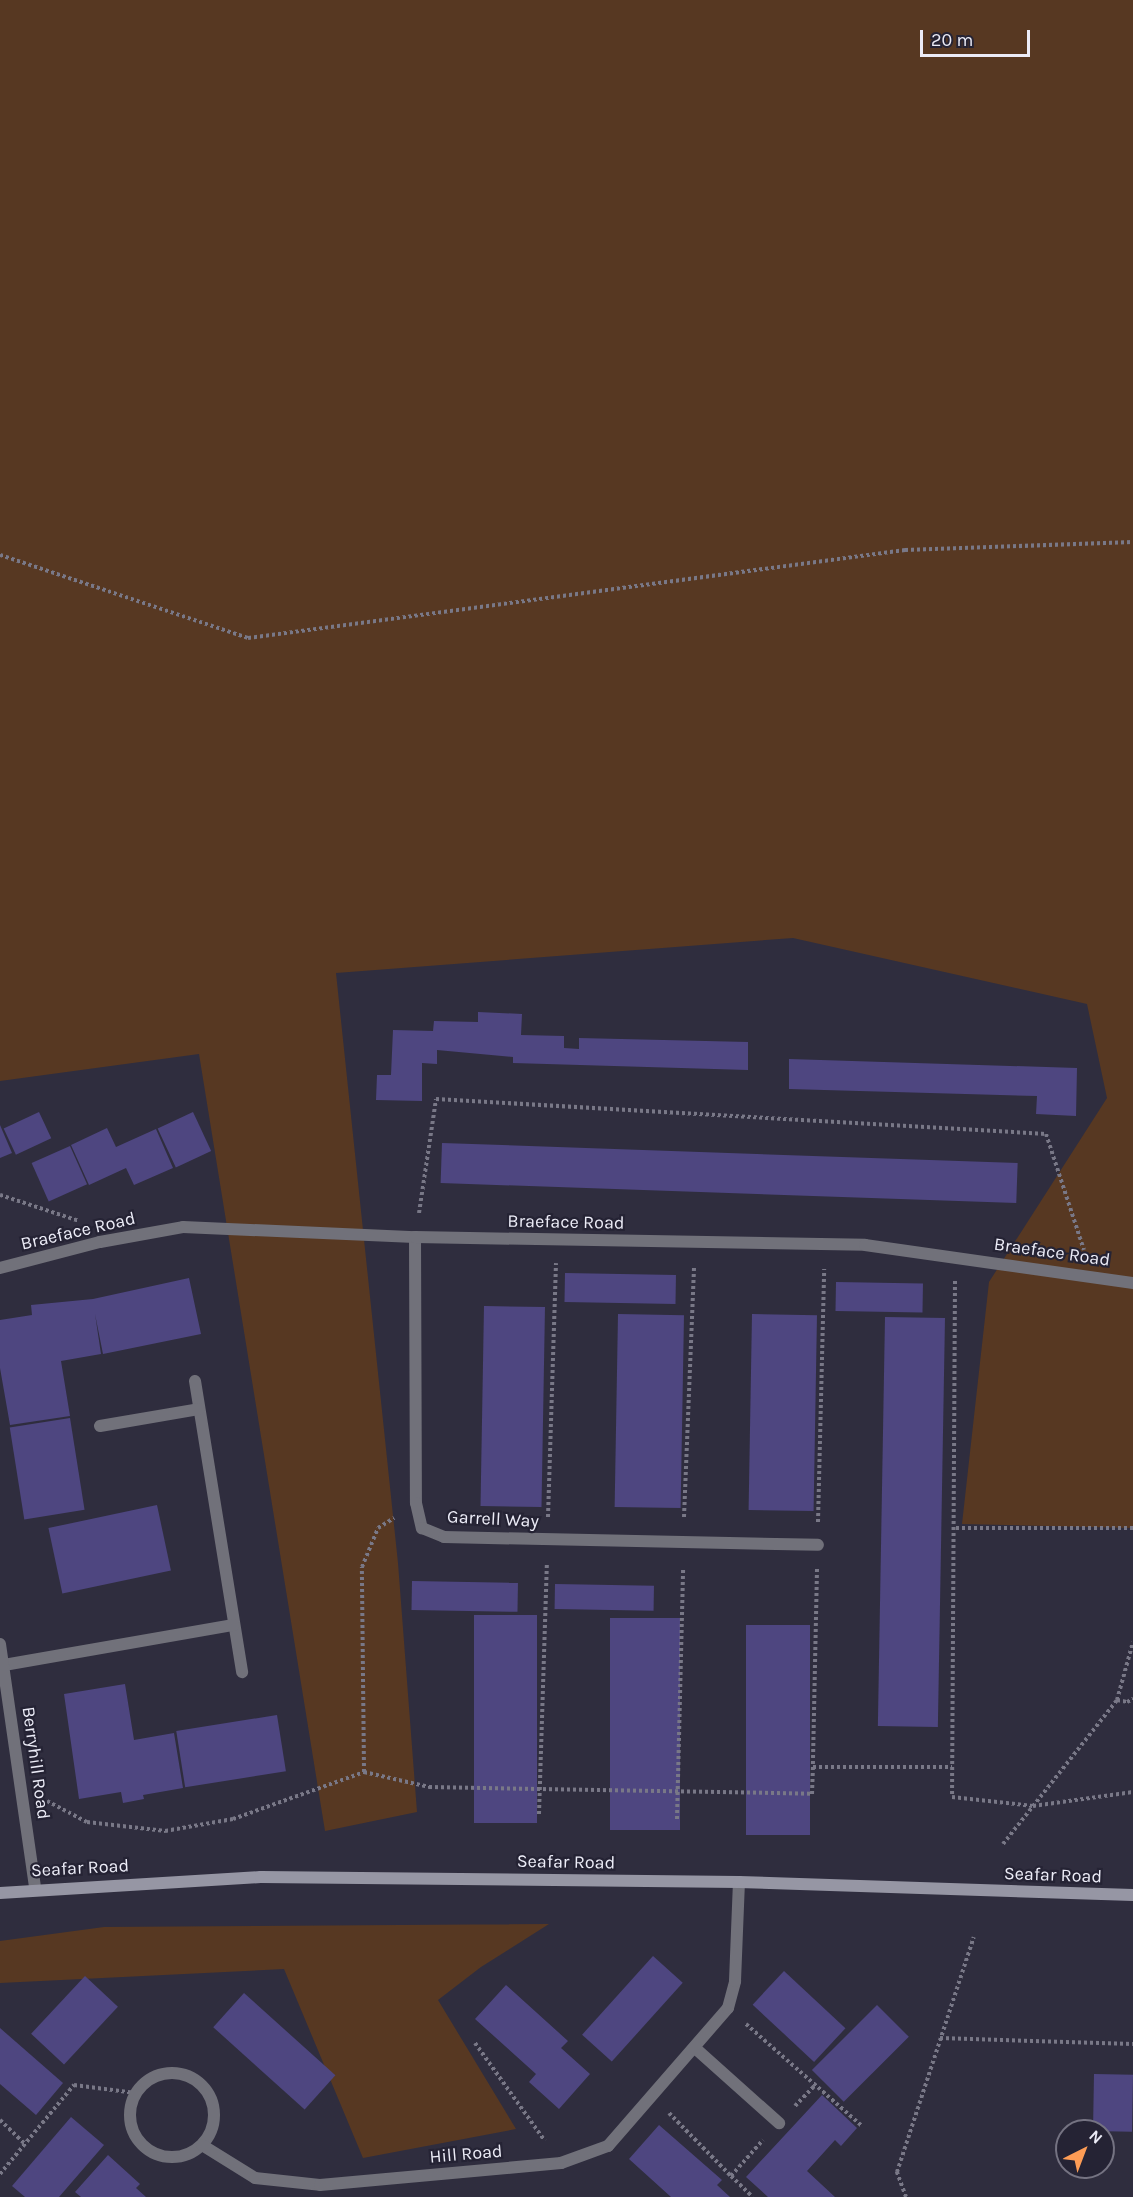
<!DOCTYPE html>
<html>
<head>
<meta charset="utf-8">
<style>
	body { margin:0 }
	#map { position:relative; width:1133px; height:2197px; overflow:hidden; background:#2f2d3e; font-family:Karla,sans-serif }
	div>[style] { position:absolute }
	.green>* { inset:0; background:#573822 }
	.building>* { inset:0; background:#4e4680; transform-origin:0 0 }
	.path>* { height:4px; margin-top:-2px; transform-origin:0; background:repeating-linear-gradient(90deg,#797887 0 3px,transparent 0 6px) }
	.lane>* { height:12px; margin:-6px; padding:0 6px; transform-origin:6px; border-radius:6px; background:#71717a }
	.street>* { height:12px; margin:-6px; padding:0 6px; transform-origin:6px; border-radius:6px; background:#71717a }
	.street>.ring { margin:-6px; padding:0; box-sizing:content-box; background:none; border:12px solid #71717a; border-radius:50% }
	.secondary>* { height:12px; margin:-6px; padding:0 6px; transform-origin:6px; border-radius:6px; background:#9696a4 }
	span { translate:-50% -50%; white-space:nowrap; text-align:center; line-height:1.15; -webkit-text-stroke:4.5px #252334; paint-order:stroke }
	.street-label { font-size:18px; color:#ececf7 }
	.north { position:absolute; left:1055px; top:2119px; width:60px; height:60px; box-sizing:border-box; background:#252334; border:2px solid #757382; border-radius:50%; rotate:42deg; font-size:16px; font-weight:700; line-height:24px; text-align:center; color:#ececf7 }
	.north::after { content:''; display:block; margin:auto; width:21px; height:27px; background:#fd9c55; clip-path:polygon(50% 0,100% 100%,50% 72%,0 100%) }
	.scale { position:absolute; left:920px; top:30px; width:110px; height:27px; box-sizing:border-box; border:3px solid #ececf7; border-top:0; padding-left:8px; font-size:18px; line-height:21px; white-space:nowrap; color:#ececf7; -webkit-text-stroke:4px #252334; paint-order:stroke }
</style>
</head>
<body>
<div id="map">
	<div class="green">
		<div style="clip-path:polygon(0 0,1133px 0,1133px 1528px,962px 1524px,989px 1282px,1107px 1098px,1087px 1004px,793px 938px,336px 973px,398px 1563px,417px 1812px,325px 1831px,199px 1054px,0 1081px)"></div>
		<div style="clip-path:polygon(549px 1924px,481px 1967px,438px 2000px,516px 2129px,363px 2158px,284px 1969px,0 1983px,0 1941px,104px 1927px)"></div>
	</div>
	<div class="building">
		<div style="clip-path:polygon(478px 1012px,522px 1014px,521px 1035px,564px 1036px,564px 1048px,579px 1049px,579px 1038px,748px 1042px,748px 1070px,513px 1063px,513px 1057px,437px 1050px,437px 1064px,422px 1063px,422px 1101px,376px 1100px,377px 1075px,391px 1075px,393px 1030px,433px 1031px,434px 1021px,478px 1022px)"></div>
		<div style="clip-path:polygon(789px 1059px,1077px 1068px,1076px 1116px,1036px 1114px,1037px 1096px,789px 1089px)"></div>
		<div style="left:39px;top:1112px;width:29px;height:39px;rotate:65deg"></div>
		<div style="left:193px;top:1112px;width:43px;height:39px;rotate:65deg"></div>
		<div style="clip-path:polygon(0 1125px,12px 1153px,0 1158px)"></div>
		<div style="clip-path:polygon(107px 1128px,116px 1147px,156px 1129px,173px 1168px,134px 1185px,126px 1168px,89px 1185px,71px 1145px)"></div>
		<div style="left:442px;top:1143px;width:576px;height:40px;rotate:2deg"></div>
		<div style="left:70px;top:1146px;width:42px;height:42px;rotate:66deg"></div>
		<div style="left:565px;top:1273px;width:111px;height:29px;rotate:1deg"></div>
		<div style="clip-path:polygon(189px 1278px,201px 1334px,103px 1354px,95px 1314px,101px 1354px,61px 1361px,70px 1416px,10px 1425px,0 1368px,0 1320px,32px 1315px,31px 1305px,93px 1299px)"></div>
		<div style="left:836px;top:1282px;width:87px;height:29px;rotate:1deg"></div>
		<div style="left:484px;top:1306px;width:61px;height:200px;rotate:1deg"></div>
		<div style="left:618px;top:1314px;width:66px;height:193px;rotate:1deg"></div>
		<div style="left:752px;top:1314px;width:65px;height:196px;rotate:1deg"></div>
		<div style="left:885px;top:1317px;width:60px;height:409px;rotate:1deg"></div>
		<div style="left:70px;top:1418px;width:93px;height:61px;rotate:81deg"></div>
		<div style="left:157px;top:1505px;width:67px;height:111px;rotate:78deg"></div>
		<div style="left:412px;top:1581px;width:106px;height:29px;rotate:1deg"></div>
		<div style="left:555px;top:1584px;width:99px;height:25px;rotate:1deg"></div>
		<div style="left:474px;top:1615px;width:63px;height:208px"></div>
		<div style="left:610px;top:1618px;width:70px;height:212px"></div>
		<div style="left:746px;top:1625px;width:64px;height:210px"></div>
		<div style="clip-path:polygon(125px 1684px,134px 1740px,174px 1733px,183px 1788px,143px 1795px,144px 1799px,123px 1803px,121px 1792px,79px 1799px,64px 1694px)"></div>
		<div style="left:277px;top:1715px;width:57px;height:102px;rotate:81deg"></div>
		<div style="left:653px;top:1956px;width:40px;height:106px;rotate:42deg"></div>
		<div style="left:784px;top:1971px;width:84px;height:46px;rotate:43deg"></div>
		<div style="left:85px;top:1976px;width:45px;height:79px;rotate:43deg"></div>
		<div style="clip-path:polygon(506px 1985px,568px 2041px,561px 2048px,590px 2074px,559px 2109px,529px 2082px,536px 2074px,475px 2019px)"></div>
		<div style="left:244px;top:1993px;width:123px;height:46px;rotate:42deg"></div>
		<div style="left:877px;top:2005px;width:45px;height:92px;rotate:45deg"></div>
		<div style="clip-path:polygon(0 2028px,63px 2083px,36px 2115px,0 2084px)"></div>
		<div style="left:1094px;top:2074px;width:39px;height:57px;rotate:1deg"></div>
		<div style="clip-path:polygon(822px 2095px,857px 2128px,841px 2146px,835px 2140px,807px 2171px,835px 2197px,768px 2197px,746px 2177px)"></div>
		<div style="clip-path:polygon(71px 2117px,104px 2145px,59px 2197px,25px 2197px,12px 2186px)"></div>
		<div style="clip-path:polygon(659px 2125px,722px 2180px,717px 2185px,730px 2197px,671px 2197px,629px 2159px)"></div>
		<div style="clip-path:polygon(108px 2155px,140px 2184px,136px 2188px,146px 2197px,81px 2197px,75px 2192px)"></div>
	</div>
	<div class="path">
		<div style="left:0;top:555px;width:262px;rotate:18.5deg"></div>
		<div style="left:248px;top:638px;width:663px;rotate:-7.63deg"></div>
		<div style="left:905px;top:550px;width:228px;rotate:-2deg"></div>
		<div style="left:0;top:1195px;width:83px;rotate:18.2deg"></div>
		<div style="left:419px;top:1213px;width:115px;rotate:-81.5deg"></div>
		<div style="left:436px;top:1099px;width:611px;rotate:3.28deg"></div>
		<div style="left:1046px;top:1134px;width:122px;rotate:71.9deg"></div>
		<div style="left:955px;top:1281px;width:516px;rotate:90.33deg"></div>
		<div style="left:952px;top:1797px;width:81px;rotate:6.3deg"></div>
		<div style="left:1033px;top:1806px;width:101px;rotate:-8deg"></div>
		<div style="left:548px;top:1517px;width:254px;rotate:-88.2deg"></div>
		<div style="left:684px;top:1517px;width:250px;rotate:-87.7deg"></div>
		<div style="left:818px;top:1522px;width:253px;rotate:-88.6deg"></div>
		<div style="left:956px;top:1528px;width:177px"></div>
		<div style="left:817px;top:1569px;width:198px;rotate:91.2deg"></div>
		<div style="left:813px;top:1767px;width:139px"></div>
		<div style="left:1117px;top:1700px;width:10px;rotate:11deg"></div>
		<div style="left:1127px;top:1702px;width:7px;rotate:-27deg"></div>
		<div style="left:364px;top:1772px;width:205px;rotate:-90.6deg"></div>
		<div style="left:362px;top:1567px;width:42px;rotate:-67.7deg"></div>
		<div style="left:378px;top:1528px;width:19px;rotate:-32deg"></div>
		<div style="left:47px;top:1801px;width:45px;rotate:27.7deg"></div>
		<div style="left:87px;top:1822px;width:79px;rotate:6.6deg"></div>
		<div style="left:165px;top:1831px;width:69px;rotate:-10deg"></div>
		<div style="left:233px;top:1819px;width:139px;rotate:-19.7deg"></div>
		<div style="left:364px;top:1772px;width:67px;rotate:13deg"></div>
		<div style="left:429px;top:1787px;width:383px;rotate:1deg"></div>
		<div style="left:812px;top:1794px;width:27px;rotate:-88deg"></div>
		<div style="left:539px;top:1814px;width:251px;rotate:-88.2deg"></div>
		<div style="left:677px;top:1819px;width:252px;rotate:-88.6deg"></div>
		<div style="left:1003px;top:1844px;width:184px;rotate:-51.6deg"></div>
		<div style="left:1117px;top:1700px;width:60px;rotate:-74.6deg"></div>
		<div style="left:746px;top:2024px;width:154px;rotate:41.3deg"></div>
		<div style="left:940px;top:2038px;width:193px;rotate:1.8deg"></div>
		<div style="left:475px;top:2043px;width:120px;rotate:54.5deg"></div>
		<div style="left:795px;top:2106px;width:29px;rotate:-46deg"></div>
		<div style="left:669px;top:2113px;width:88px;rotate:45.5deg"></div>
		<div style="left:731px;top:2176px;width:48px;rotate:-48.4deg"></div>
		<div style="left:0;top:2120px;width:33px;rotate:44deg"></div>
		<div style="left:0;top:2174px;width:116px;rotate:-50.3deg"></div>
		<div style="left:74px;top:2085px;width:62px;rotate:7.5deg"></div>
		<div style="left:731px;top:2176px;width:30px;rotate:44deg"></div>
		<div style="left:906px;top:2197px;width:27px;rotate:-110deg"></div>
		<div style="left:897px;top:2172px;width:247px;rotate:-71.9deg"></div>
	</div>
	<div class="lane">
		<div style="left:195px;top:1381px;width:295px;rotate:80.8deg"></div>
		<div style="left:100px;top:1426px;width:100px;rotate:-9.7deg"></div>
		<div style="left:4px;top:1665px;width:233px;rotate:-9.9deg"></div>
	</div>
	<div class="street">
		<div style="left:415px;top:1237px;width:266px;rotate:89.8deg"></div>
		<div style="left:416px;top:1503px;width:26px;rotate:77deg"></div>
		<div style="left:422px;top:1528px;width:24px;rotate:22deg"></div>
		<div style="left:444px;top:1537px;width:374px;rotate:1.2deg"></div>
		<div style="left:0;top:1268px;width:103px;rotate:-14.6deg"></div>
		<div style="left:100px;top:1242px;width:84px;rotate:-10.2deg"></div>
		<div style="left:183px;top:1227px;width:232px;rotate:2.5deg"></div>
		<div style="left:415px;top:1237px;width:450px;rotate:1deg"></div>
		<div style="left:865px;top:1245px;width:271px;rotate:8.1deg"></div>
		<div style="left:0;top:1644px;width:246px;rotate:81.8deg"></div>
		<div style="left:695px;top:2048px;width:113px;rotate:41.8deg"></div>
		<div class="ring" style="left:130px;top:2073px;width:72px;height:72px"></div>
		<div style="left:202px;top:2145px;width:62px;rotate:31.9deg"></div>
		<div style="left:255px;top:2178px;width:65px;rotate:6.1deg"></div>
		<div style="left:320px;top:2185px;width:242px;rotate:-5.2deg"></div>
		<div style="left:561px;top:2163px;width:50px;rotate:-19.9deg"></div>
		<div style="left:608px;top:2146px;width:183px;rotate:-49deg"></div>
		<div style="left:728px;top:2008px;width:28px;rotate:-75deg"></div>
		<div style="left:735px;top:1981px;width:99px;rotate:-87.7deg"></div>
	</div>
	<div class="secondary">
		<div style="left:0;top:1893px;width:261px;rotate:-3.5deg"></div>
		<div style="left:261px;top:1877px;width:478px;rotate:0.6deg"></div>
		<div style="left:739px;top:1882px;width:394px;rotate:1.9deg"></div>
	</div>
	<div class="street-label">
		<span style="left:566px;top:1222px;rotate:1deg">Braeface Road</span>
		<span style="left:78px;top:1231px;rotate:-13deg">Braeface Road</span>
		<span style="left:1052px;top:1252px;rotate:8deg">Braeface Road</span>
		<span style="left:493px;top:1519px;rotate:3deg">Garrell Way</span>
		<span style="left:36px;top:1763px;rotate:82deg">Berryhill Road</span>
		<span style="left:566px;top:1862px;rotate:1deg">Seafar Road</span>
		<span style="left:80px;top:1868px;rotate:-3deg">Seafar Road</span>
		<span style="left:1053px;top:1875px;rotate:2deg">Seafar Road</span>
		<span style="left:466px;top:2154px;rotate:-5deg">Hill Road</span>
	</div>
	<div class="north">N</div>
	<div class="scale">20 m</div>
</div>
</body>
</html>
